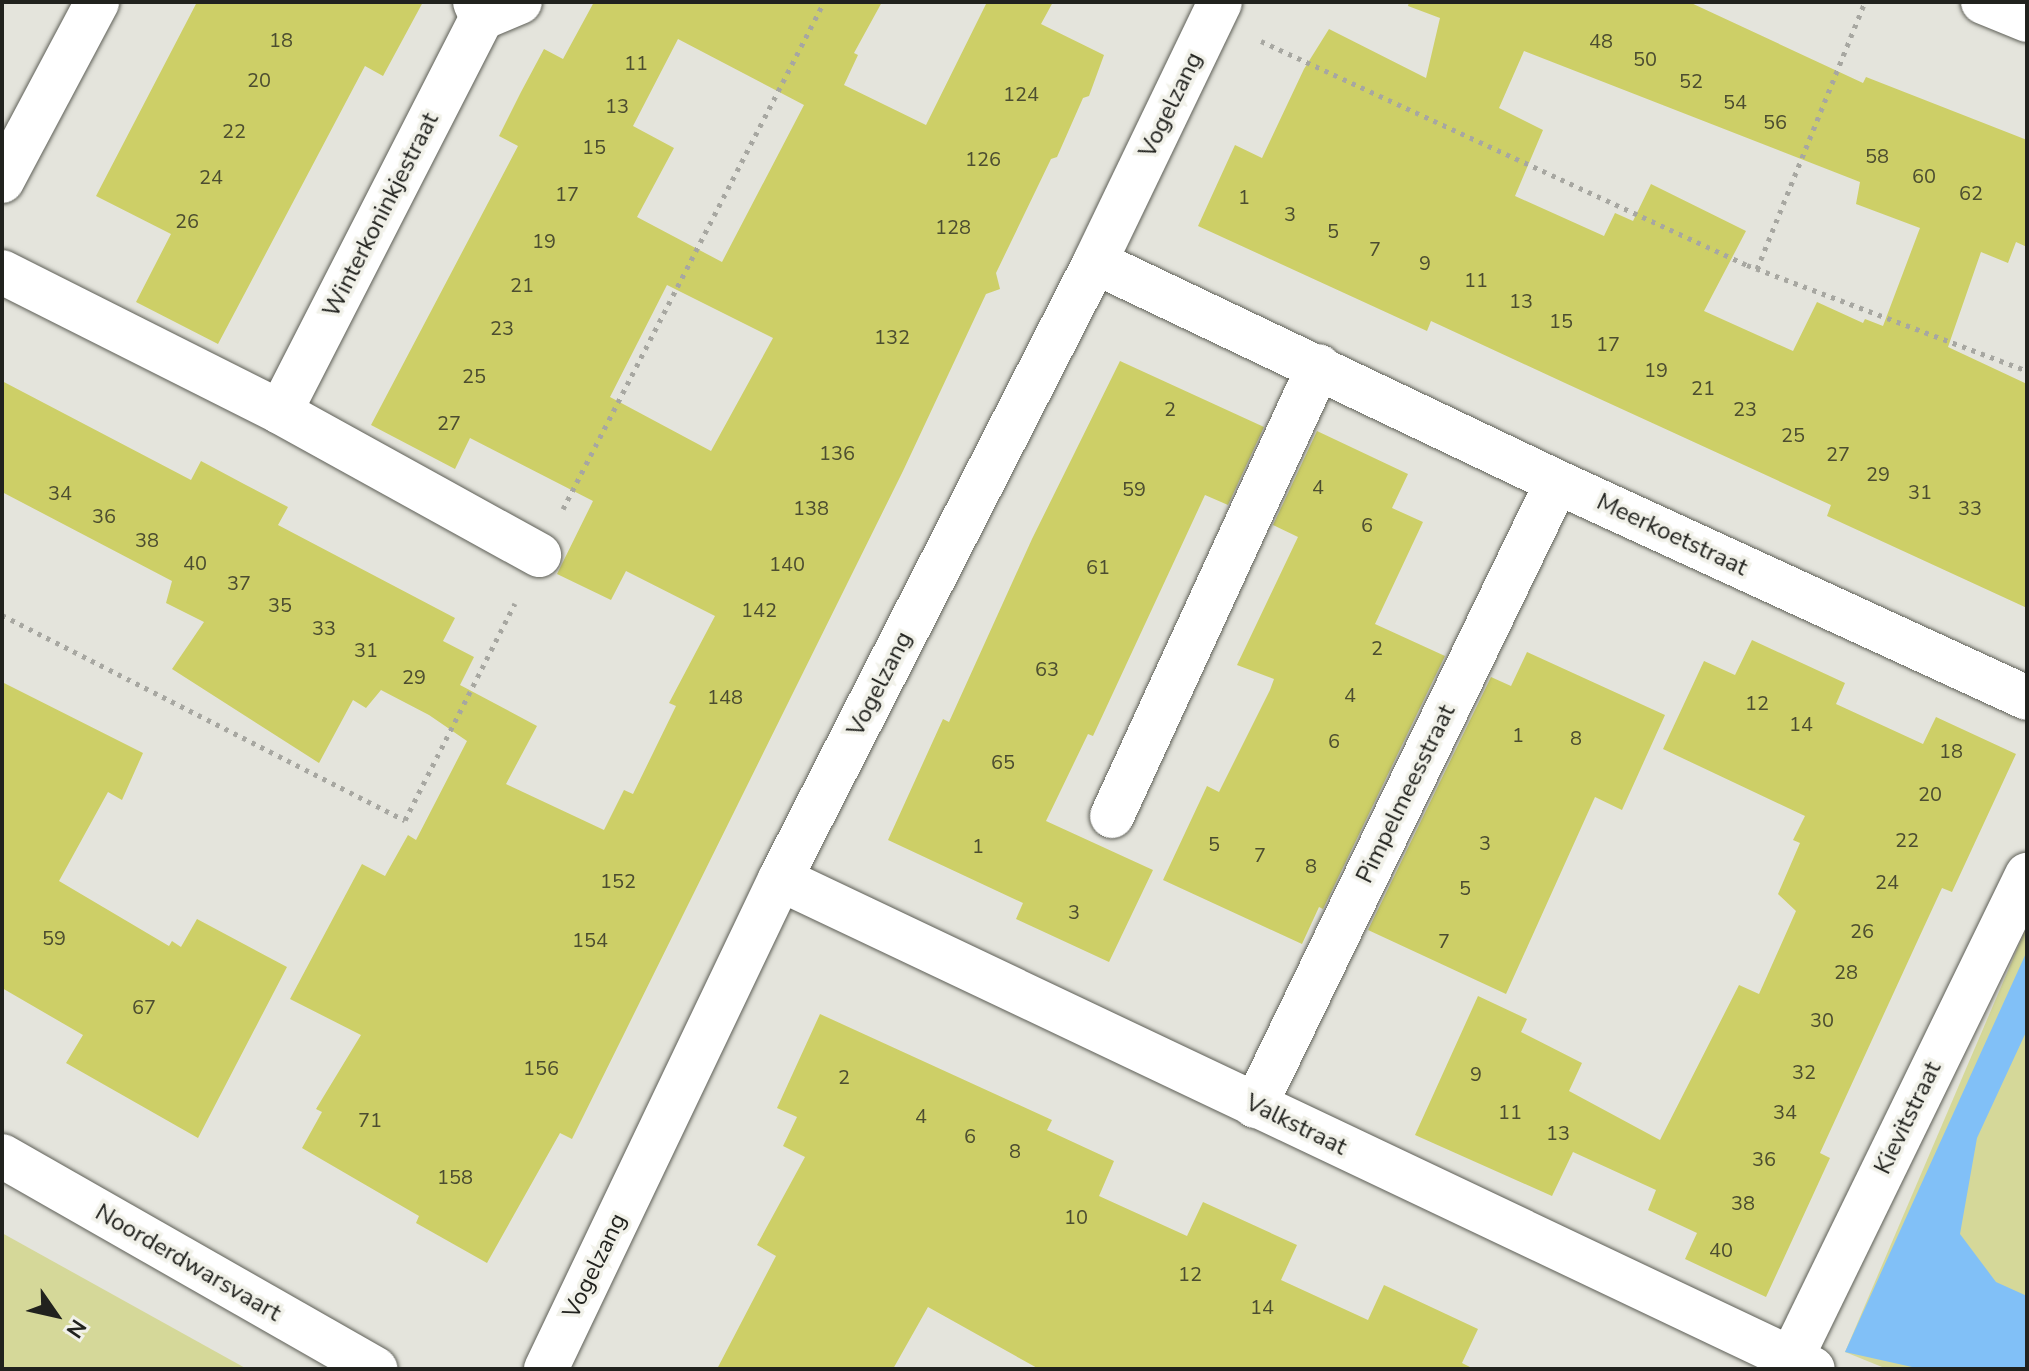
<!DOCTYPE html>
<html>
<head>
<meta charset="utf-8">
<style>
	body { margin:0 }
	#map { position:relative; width:2029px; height:1371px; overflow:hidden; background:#e4e4dc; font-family:"Nunito Sans",sans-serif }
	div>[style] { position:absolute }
	.green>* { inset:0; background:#d5d899 }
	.water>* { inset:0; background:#81c0f7 }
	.building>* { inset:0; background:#cdcf67 }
	.path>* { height:5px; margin-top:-2.5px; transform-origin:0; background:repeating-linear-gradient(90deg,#a7a7a1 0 4px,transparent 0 10px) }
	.roads { filter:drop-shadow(0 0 2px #5e5f57) drop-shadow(0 0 2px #5e5f57) }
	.minor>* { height:44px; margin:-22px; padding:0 22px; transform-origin:22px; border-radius:22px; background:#fff }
	.secondary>* { height:44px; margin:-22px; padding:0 22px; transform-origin:22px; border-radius:22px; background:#fff }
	span { translate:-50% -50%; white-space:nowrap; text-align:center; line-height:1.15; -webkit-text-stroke:7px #f1f1e9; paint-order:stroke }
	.number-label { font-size:20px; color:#4c4d30 }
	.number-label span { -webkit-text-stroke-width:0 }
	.street-label { font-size:24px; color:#21221e }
	.frame { position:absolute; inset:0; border:4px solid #21221e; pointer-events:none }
	.north { position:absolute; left:16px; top:1275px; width:80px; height:80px; -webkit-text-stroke:6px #f1f1e9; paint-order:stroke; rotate:124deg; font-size:22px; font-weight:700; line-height:32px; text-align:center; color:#21221e }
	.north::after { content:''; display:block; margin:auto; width:28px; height:36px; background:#21221e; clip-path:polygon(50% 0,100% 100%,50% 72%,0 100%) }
</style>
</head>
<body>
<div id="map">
	<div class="green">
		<div style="clip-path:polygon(2027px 926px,2027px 1369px,1887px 1369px,1845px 1352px)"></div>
		<div style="clip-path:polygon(2px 1233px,247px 1369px,2px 1369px)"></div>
	</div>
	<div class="water">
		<div style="clip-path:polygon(2027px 951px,2027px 1030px,1977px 1138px,1960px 1234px,1996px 1282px,2027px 1296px,2027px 1369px,1921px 1369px,1845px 1352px)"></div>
	</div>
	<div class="building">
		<div style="clip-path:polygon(197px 2px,423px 2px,383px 76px,365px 66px,218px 344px,136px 302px,171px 234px,96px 196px)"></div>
		<div style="clip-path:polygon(evenodd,594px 2px,882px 2px,854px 53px,858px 55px,844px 85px,926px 125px,987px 2px,1053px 2px,1041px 24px,1104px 55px,1089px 96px,1083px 98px,1057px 157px,1051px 159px,996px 273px,1000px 289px,986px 294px,903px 471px,572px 1139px,560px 1133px,487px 1263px,416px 1223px,419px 1216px,302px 1148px,322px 1112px,316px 1109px,361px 1035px,290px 999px,362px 864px,385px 876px,408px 835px,416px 840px,467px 741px,429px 715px,381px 690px,366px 708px,353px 700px,319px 763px,172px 669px,204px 622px,166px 603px,172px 581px,2px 492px,2px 381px,191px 480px,201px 461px,244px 484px,288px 507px,278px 525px,455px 618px,443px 641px,474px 657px,460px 685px,537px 726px,506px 784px,604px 830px,624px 790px,633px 794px,676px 706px,669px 703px,715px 616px,626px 571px,611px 600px,557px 574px,593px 501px,470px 438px,455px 469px,371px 425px,518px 146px,499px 136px,521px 92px,544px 49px,563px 59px,594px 2px,678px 39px,804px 105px,722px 262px,637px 217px,674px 148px,633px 126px,678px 39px,594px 2px,667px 285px,773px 338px,711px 451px,610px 397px,667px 285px)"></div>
		<div style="clip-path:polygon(evenodd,1409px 2px,1689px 2px,1863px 83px,1866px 77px,2027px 140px,2027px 247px,2016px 242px,2008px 263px,1981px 252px,1948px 347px,2027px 384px,2027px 608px,1827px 516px,1831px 505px,1565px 383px,1431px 321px,1427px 331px,1198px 226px,1235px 145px,1262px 158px,1304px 69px,1329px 29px,1426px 78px,1440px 18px,1408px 6px,1409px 2px,1524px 51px,1860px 182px,1856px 204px,1920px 228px,1883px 326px,1865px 319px,1863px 323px,1817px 302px,1793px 351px,1704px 311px,1746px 231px,1651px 184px,1633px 221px,1615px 213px,1604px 236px,1515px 196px,1543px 130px,1499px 108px,1524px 51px)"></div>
		<div style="clip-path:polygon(1120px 361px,1264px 427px,1228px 505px,1205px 495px,1093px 736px,1088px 734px,1046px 821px,1153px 870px,1109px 962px,1016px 919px,1023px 903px,888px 840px,943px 719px,949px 722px,1032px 539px)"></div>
		<div style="clip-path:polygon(1317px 431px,1408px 474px,1392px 508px,1423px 522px,1375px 624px,1445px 656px,1323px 909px,1319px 907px,1302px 944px,1163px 880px,1207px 786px,1219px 792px,1270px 690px,1274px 679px,1237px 665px,1298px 537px,1273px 525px)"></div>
		<div style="clip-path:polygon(1752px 640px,1845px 683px,1836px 704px,1923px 744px,1936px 717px,2016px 754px,1952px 892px,1942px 888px,1923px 929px,1820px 1153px,1830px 1158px,1766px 1297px,1685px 1259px,1697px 1233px,1648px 1210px,1656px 1190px,1573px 1152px,1552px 1196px,1415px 1135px,1478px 996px,1527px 1019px,1521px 1032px,1582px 1063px,1569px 1091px,1660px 1140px,1739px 985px,1759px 994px,1796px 911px,1778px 894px,1800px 843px,1793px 840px,1805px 816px,1663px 749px,1704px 661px,1735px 675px)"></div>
		<div style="clip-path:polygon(1527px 652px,1665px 715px,1622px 810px,1595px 797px,1506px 994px,1368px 930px,1491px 677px,1511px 686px)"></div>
		<div style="clip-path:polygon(2px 682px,143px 753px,122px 800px,108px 792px,59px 881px,169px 946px,172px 941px,181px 947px,197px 919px,287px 967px,198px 1138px,66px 1063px,83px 1035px,2px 988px)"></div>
		<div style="clip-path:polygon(820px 1014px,1052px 1120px,1047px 1130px,1114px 1161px,1099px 1196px,1187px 1236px,1203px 1202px,1297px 1245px,1281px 1280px,1368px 1320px,1384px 1285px,1478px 1329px,1462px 1363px,1474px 1369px,1039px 1369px,928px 1307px,893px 1369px,717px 1369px,776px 1256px,757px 1245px,805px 1157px,783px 1146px,797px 1117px,777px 1108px)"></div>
	</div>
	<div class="path">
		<div style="left:1261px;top:41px;width:535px;rotate:24.75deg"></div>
		<div style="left:1747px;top:265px;width:299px;rotate:20.7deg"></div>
		<div style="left:1757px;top:269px;width:288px;rotate:-68deg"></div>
		<div style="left:563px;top:509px;width:570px;rotate:-62.76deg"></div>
		<div style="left:2px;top:615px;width:452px;rotate:27deg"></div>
		<div style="left:405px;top:820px;width:243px;rotate:-63.1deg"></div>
	</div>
	<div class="roads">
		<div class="minor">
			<div style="left:1983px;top:2px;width:48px;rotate:22.2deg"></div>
			<div style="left:482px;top:18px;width:41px;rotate:-22.8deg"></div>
			<div style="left:2px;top:181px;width:203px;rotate:-62deg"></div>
			<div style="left:1095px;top:262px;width:512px;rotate:25.46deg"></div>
			<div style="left:1557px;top:482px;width:517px;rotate:24.68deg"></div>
			<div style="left:2px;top:272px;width:311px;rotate:26.7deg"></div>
			<div style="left:280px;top:412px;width:443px;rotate:-62.9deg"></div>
			<div style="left:482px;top:18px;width:17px;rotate:-114deg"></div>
			<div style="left:280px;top:412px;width:296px;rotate:28.9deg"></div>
			<div style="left:1112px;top:816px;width:495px;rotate:-65.3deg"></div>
			<div style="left:780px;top:879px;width:1143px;rotate:25.38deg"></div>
			<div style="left:1255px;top:1106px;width:693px;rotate:-64.17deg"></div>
			<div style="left:1790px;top:1361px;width:541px;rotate:-64deg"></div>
			<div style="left:546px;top:1369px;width:543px;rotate:-64.47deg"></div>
			<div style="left:780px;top:879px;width:693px;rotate:-62.95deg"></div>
			<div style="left:1095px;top:262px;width:288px;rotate:-64.3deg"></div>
		</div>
		<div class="secondary">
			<div style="left:2px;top:1156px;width:430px;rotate:29.7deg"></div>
		</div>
	</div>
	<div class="number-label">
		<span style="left:281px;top:40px">18</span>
		<span style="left:1601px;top:41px">48</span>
		<span style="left:1645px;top:59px">50</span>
		<span style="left:636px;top:63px">11</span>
		<span style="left:259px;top:80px">20</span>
		<span style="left:1691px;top:81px">52</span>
		<span style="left:1021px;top:94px">124</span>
		<span style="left:1735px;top:102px">54</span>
		<span style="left:617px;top:106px">13</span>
		<span style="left:1775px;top:122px">56</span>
		<span style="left:234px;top:131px">22</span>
		<span style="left:594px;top:147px">15</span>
		<span style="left:1877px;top:156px">58</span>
		<span style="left:983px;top:159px">126</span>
		<span style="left:1924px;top:176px">60</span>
		<span style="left:211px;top:177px">24</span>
		<span style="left:1971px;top:193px">62</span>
		<span style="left:567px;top:194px">17</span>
		<span style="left:1244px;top:197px">1</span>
		<span style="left:1290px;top:214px">3</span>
		<span style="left:187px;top:221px">26</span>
		<span style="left:953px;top:227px">128</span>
		<span style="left:1333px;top:231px">5</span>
		<span style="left:544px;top:241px">19</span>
		<span style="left:1375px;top:249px">7</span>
		<span style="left:1425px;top:263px">9</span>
		<span style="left:1476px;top:280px">11</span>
		<span style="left:522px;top:285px">21</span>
		<span style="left:1521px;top:301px">13</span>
		<span style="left:1561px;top:321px">15</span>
		<span style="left:502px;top:328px">23</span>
		<span style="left:892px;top:337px">132</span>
		<span style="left:1608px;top:344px">17</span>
		<span style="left:1656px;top:370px">19</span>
		<span style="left:474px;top:376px">25</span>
		<span style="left:1703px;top:388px">21</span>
		<span style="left:1170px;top:409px">2</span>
		<span style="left:1745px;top:409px">23</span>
		<span style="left:449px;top:423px">27</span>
		<span style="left:1793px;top:435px">25</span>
		<span style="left:837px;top:453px">136</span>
		<span style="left:1838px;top:454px">27</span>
		<span style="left:1878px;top:474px">29</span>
		<span style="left:1318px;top:487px">4</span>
		<span style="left:1134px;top:489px">59</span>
		<span style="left:1920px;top:492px">31</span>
		<span style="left:60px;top:493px">34</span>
		<span style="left:811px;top:508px">138</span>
		<span style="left:1970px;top:508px">33</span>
		<span style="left:104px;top:516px">36</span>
		<span style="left:1367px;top:525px">6</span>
		<span style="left:147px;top:540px">38</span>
		<span style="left:195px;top:563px">40</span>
		<span style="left:787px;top:564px">140</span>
		<span style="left:1098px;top:567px">61</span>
		<span style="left:239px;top:583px">37</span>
		<span style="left:280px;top:605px">35</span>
		<span style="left:759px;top:610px">142</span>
		<span style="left:324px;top:628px">33</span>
		<span style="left:1377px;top:648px">2</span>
		<span style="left:366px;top:650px">31</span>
		<span style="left:1047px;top:669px">63</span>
		<span style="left:414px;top:677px">29</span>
		<span style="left:1350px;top:695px">4</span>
		<span style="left:725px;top:697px">148</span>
		<span style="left:1757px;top:703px">12</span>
		<span style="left:1801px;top:724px">14</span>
		<span style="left:1518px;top:735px">1</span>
		<span style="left:1576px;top:738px">8</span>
		<span style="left:1334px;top:741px">6</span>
		<span style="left:1951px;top:751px">18</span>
		<span style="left:1003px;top:762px">65</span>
		<span style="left:1930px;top:794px">20</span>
		<span style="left:1907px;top:840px">22</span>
		<span style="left:1485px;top:843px">3</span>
		<span style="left:1214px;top:844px">5</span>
		<span style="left:978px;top:846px">1</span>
		<span style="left:1260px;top:855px">7</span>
		<span style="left:1311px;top:866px">8</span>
		<span style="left:618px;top:881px">152</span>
		<span style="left:1887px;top:882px">24</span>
		<span style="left:1465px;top:888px">5</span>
		<span style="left:1074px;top:912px">3</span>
		<span style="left:1862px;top:931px">26</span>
		<span style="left:54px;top:938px">59</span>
		<span style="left:590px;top:940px">154</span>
		<span style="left:1444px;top:941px">7</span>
		<span style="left:1846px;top:972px">28</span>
		<span style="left:144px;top:1007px">67</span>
		<span style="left:1822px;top:1020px">30</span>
		<span style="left:541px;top:1068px">156</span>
		<span style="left:1804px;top:1072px">32</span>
		<span style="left:1476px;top:1074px">9</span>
		<span style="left:844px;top:1077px">2</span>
		<span style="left:1510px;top:1112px">11</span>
		<span style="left:1785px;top:1112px">34</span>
		<span style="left:921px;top:1116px">4</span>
		<span style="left:370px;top:1120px">71</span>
		<span style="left:1558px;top:1133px">13</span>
		<span style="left:970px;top:1136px">6</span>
		<span style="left:1015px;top:1151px">8</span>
		<span style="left:1764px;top:1159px">36</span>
		<span style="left:455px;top:1177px">158</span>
		<span style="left:1743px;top:1203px">38</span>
		<span style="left:1076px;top:1217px">10</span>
		<span style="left:1721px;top:1250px">40</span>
		<span style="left:1190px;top:1274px">12</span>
		<span style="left:1262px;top:1307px">14</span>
	</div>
	<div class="street-label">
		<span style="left:1171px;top:105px;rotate:-64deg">Vogelzang</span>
		<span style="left:381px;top:215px;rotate:-63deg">Winterkoninkjestraat</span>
		<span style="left:1672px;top:535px;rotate:25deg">Meerkoetstraat</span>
		<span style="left:880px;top:684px;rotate:-63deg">Vogelzang</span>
		<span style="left:1406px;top:794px;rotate:-64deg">Pimpelmeesstraat</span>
		<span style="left:1908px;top:1118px;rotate:-64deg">Kievitstraat</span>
		<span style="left:1296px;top:1125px;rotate:26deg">Valkstraat</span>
		<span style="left:188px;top:1263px;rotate:30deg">Noorderdwarsvaart</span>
		<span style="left:595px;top:1266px;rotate:-64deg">Vogelzang</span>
	</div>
	<div class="frame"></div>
	<div class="north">N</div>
</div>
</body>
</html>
